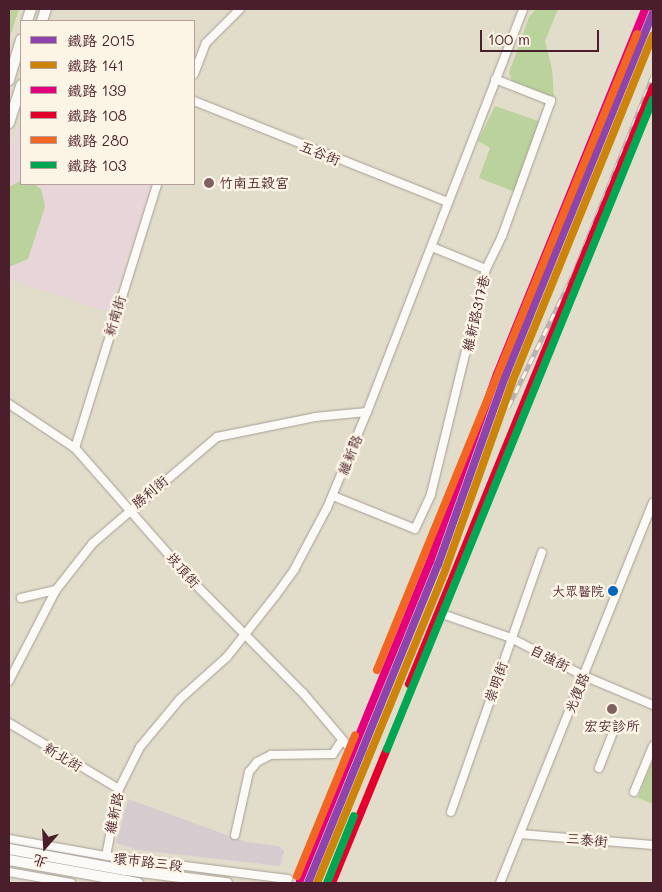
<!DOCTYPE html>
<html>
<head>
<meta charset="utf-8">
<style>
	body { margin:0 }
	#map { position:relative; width:662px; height:892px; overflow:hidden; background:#e2dcca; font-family:Mali,"LXGW WenKai TC",sans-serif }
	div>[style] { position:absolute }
	.built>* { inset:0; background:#e8d5da }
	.industrial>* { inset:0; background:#d6ccd0 }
	.green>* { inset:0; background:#bad29c }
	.minor-tunnel>* { height:8px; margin-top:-4px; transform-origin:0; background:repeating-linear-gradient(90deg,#c4b6aa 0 8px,transparent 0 12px) }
	.roads { filter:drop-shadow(0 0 1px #a79e96) drop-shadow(0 0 1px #a79e96) }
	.minor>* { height:8px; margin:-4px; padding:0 4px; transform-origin:4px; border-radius:4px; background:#fbfaf7 }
	.major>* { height:10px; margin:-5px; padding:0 5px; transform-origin:5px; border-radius:5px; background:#fbfaf7 }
	.rail>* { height:4.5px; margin-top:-2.25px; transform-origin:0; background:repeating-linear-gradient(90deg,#fcf5e5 0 8px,#b8b2b1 0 16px); box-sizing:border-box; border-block:1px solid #b8b2b1 }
	.bridges { filter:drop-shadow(0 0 1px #a79e96) drop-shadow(0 0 1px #a79e96) }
	.major-bridge>* { height:10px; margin:-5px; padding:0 5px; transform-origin:5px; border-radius:5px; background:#fbfaf7 }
	.rail-1>* { height:8px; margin:-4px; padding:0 4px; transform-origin:4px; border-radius:4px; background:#8e44ad }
	.rail-2>* { height:8px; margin:-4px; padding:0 4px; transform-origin:4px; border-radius:4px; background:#cc840b }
	.rail-3>* { height:8px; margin:-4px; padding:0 4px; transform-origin:4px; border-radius:4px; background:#e5007d }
	.rail-4>* { height:8px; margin:-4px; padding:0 4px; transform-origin:4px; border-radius:4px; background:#e4002b }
	.rail-5>* { height:8px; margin:-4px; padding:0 4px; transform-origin:4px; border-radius:4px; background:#f26522 }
	.rail-6>* { height:8px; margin:-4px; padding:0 4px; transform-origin:4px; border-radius:4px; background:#00a651 }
	.dots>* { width:14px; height:14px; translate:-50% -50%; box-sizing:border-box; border:2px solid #fcf5e5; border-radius:50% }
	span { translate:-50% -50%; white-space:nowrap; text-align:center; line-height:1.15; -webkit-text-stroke:5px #fcf5e5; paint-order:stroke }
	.bus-label { font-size:13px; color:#4a1f2b }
	.right { translate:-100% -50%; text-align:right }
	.street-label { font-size:14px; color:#4a1f2b }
	.poi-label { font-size:14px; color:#4a1f2b }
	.left { translate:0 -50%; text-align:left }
	.frame { position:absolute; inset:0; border:10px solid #4a1f2b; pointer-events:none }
	.legend { position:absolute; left:20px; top:20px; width:175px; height:165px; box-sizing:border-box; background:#fcf5e5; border:1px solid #b59f9b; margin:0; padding:6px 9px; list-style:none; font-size:15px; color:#4a1f2b }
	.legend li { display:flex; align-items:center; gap:10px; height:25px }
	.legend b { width:25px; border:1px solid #b59f9b }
	.north { position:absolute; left:20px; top:822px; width:50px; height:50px; -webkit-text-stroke:4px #fcf5e5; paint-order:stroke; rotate:199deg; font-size:14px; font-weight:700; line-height:20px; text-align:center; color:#4a1f2b }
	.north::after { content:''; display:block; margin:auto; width:18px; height:22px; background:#4a1f2b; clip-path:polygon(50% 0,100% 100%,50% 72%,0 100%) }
	.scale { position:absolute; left:480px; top:30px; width:119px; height:22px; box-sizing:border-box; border:2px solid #4a1f2b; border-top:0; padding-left:6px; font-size:15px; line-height:18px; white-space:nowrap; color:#4a1f2b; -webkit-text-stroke:4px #fcf5e5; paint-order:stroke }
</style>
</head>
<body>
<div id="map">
	<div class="built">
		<div style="clip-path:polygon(21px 118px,21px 184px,152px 184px,109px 312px,9px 279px,9px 154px)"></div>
	</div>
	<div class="industrial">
		<div style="clip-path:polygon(128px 799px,246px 842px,279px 846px,284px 851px,280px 866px,138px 850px,116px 843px)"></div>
	</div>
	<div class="green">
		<div style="clip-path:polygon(9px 9px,19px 9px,9px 40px)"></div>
		<div style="clip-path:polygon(536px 9px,558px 9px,545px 41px,552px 69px,554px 97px,512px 81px,509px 73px,529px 17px)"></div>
		<div style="clip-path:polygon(495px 106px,541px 122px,515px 192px,479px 178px,490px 148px,478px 141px)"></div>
		<div style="clip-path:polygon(20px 181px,34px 184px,41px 189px,45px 207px,28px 259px,9px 267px,9px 187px)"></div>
		<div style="clip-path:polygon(653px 759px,653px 804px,638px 798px)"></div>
	</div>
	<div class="minor-tunnel">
		<div style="left:348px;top:746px;width:26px;rotate:21deg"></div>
	</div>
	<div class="roads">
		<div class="minor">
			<div style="left:194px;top:74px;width:33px;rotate:-69deg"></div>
			<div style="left:206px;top:43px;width:48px;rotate:-45deg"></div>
			<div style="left:194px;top:101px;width:273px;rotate:21.7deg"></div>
			<div style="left:432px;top:247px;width:58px;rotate:22.2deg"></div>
			<div style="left:9px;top:404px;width:79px;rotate:33.7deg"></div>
			<div style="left:75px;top:448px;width:176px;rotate:48.7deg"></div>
			<div style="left:191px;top:580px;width:159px;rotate:45.3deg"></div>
			<div style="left:303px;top:693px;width:70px;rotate:49.7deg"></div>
			<div style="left:75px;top:448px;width:276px;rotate:-72.7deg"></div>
			<div style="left:333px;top:496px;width:88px;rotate:21.9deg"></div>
			<div style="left:415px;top:529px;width:38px;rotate:-65deg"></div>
			<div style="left:431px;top:494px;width:232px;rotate:-76.3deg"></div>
			<div style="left:486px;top:269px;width:37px;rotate:-64deg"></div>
			<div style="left:502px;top:236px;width:144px;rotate:-70.1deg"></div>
			<div style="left:551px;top:101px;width:60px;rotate:-158.6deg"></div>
			<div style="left:21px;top:598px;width:36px;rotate:-13deg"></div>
			<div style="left:445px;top:615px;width:70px;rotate:19.2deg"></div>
			<div style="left:511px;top:638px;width:82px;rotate:27.5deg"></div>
			<div style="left:584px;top:676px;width:75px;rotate:22.8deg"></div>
			<div style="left:9px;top:681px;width:102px;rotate:-62.7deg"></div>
			<div style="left:56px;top:590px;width:60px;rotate:-51.8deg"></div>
			<div style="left:93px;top:543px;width:163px;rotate:-40.5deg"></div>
			<div style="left:217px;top:437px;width:100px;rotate:-11.5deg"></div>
			<div style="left:315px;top:417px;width:52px;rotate:-5.5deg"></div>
			<div style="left:9px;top:723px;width:128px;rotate:31deg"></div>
			<div style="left:599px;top:768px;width:41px;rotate:-68.5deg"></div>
			<div style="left:634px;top:792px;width:50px;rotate:-67.6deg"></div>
			<div style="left:451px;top:812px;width:275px;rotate:-70.7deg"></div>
			<div style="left:520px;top:834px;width:133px;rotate:4.7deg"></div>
			<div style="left:235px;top:835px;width:65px;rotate:-77.5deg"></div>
			<div style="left:249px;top:772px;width:13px;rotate:-51deg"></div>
			<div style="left:257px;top:762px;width:16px;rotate:-27deg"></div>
			<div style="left:271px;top:755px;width:62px;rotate:-0.9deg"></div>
			<div style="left:333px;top:754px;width:17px;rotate:-57deg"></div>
			<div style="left:9px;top:839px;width:98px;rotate:9.9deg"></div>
			<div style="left:106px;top:856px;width:183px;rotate:7.2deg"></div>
			<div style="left:288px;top:879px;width:4px;rotate:117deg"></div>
			<div style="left:106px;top:856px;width:68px;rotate:-79deg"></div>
			<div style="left:119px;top:789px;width:47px;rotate:-63.4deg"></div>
			<div style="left:140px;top:747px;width:62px;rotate:-50.2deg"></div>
			<div style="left:180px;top:699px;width:63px;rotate:-41.8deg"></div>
			<div style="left:227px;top:657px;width:79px;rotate:-51.7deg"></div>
			<div style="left:276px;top:595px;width:31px;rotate:-54deg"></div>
			<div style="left:294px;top:570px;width:70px;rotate:-62deg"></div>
			<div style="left:327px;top:508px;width:104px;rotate:-67.4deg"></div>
			<div style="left:367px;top:412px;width:432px;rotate:-68.8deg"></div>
			<div style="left:9px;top:872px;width:63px;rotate:10.1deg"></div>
			<div style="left:500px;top:883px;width:410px;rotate:-68.1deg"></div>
		</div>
		<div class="major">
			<div style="left:27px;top:21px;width:13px;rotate:-72deg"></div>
			<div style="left:42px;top:21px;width:13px;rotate:-72deg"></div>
			<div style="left:9px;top:80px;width:42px;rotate:-73.3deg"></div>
			<div style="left:9px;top:123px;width:40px;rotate:-72deg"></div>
		</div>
	</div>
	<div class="rail">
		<div style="left:508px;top:407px;width:147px;rotate:-63.8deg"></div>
		<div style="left:573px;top:275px;width:215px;rotate:-68.2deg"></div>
	</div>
	<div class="bridges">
		<div class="major-bridge">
			<div style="left:9px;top:849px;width:118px;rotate:10.3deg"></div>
			<div style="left:125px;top:870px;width:103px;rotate:7.3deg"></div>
			<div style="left:9px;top:860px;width:131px;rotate:10.1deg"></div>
		</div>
	</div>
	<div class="rail-1">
		<div style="left:308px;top:883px;width:344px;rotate:-67.8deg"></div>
		<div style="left:438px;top:565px;width:200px;rotate:-70.4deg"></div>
		<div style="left:505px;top:377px;width:394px;rotate:-67.9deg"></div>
	</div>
	<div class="rail-2">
		<div style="left:317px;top:883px;width:340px;rotate:-67.7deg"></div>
		<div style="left:446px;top:568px;width:200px;rotate:-70.4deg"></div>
		<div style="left:513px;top:380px;width:372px;rotate:-67.9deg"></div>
	</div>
	<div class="rail-3">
		<div style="left:300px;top:880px;width:344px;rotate:-67.8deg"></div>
		<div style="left:430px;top:562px;width:200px;rotate:-70.4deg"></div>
		<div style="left:497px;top:374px;width:394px;rotate:-67.9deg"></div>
	</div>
	<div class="rail-4">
		<div style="left:409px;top:684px;width:645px;rotate:-67.77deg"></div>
		<div style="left:332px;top:883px;width:145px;rotate:-67.7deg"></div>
	</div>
	<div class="rail-5">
		<div style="left:377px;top:670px;width:687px;rotate:-67.77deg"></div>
		<div style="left:297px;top:876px;width:152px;rotate:-67.6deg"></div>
	</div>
	<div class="rail-6">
		<div style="left:387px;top:749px;width:702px;rotate:-67.74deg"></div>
		<div style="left:327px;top:883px;width:72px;rotate:-68.1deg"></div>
	</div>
	<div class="dots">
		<div style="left:209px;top:183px;background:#7f6163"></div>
		<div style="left:613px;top:591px;background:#0065bd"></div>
		<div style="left:612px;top:709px;background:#7f6163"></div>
	</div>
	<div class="bus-label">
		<span class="right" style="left:604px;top:591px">大眾醫院</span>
	</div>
	<div class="street-label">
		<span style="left:320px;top:153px;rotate:22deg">五谷街</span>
		<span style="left:476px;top:313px;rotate:-77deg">維新路317巷</span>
		<span style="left:115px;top:316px;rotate:-73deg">新南街</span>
		<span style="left:350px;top:455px;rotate:-68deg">維新路</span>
		<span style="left:150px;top:492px;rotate:-40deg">勝利街</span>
		<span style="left:183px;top:570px;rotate:48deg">崁頂街</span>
		<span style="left:550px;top:658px;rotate:27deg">自強街</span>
		<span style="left:496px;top:682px;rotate:-71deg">崇明街</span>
		<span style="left:577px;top:693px;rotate:-68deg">光復路</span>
		<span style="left:63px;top:757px;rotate:31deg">新北街</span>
		<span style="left:114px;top:813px;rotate:-78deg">維新路</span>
		<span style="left:587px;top:840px;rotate:5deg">三泰街</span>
		<span style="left:148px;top:862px;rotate:7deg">環市路三段</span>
	</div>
	<div class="poi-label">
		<span class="left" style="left:219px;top:183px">竹南五穀宮</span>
		<span style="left:612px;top:726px">宏安診所</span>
	</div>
	<div class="frame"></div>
	<ul class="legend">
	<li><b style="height:6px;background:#8e44ad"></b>鐵路 2015</li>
	<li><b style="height:6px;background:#cc840b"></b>鐵路 141</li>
	<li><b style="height:6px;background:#e5007d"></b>鐵路 139</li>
	<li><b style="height:6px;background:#e4002b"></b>鐵路 108</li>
	<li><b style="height:6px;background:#f26522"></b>鐵路 280</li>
	<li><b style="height:6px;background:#00a651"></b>鐵路 103</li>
	</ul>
	<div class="north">北</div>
	<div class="scale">100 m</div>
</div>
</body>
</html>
